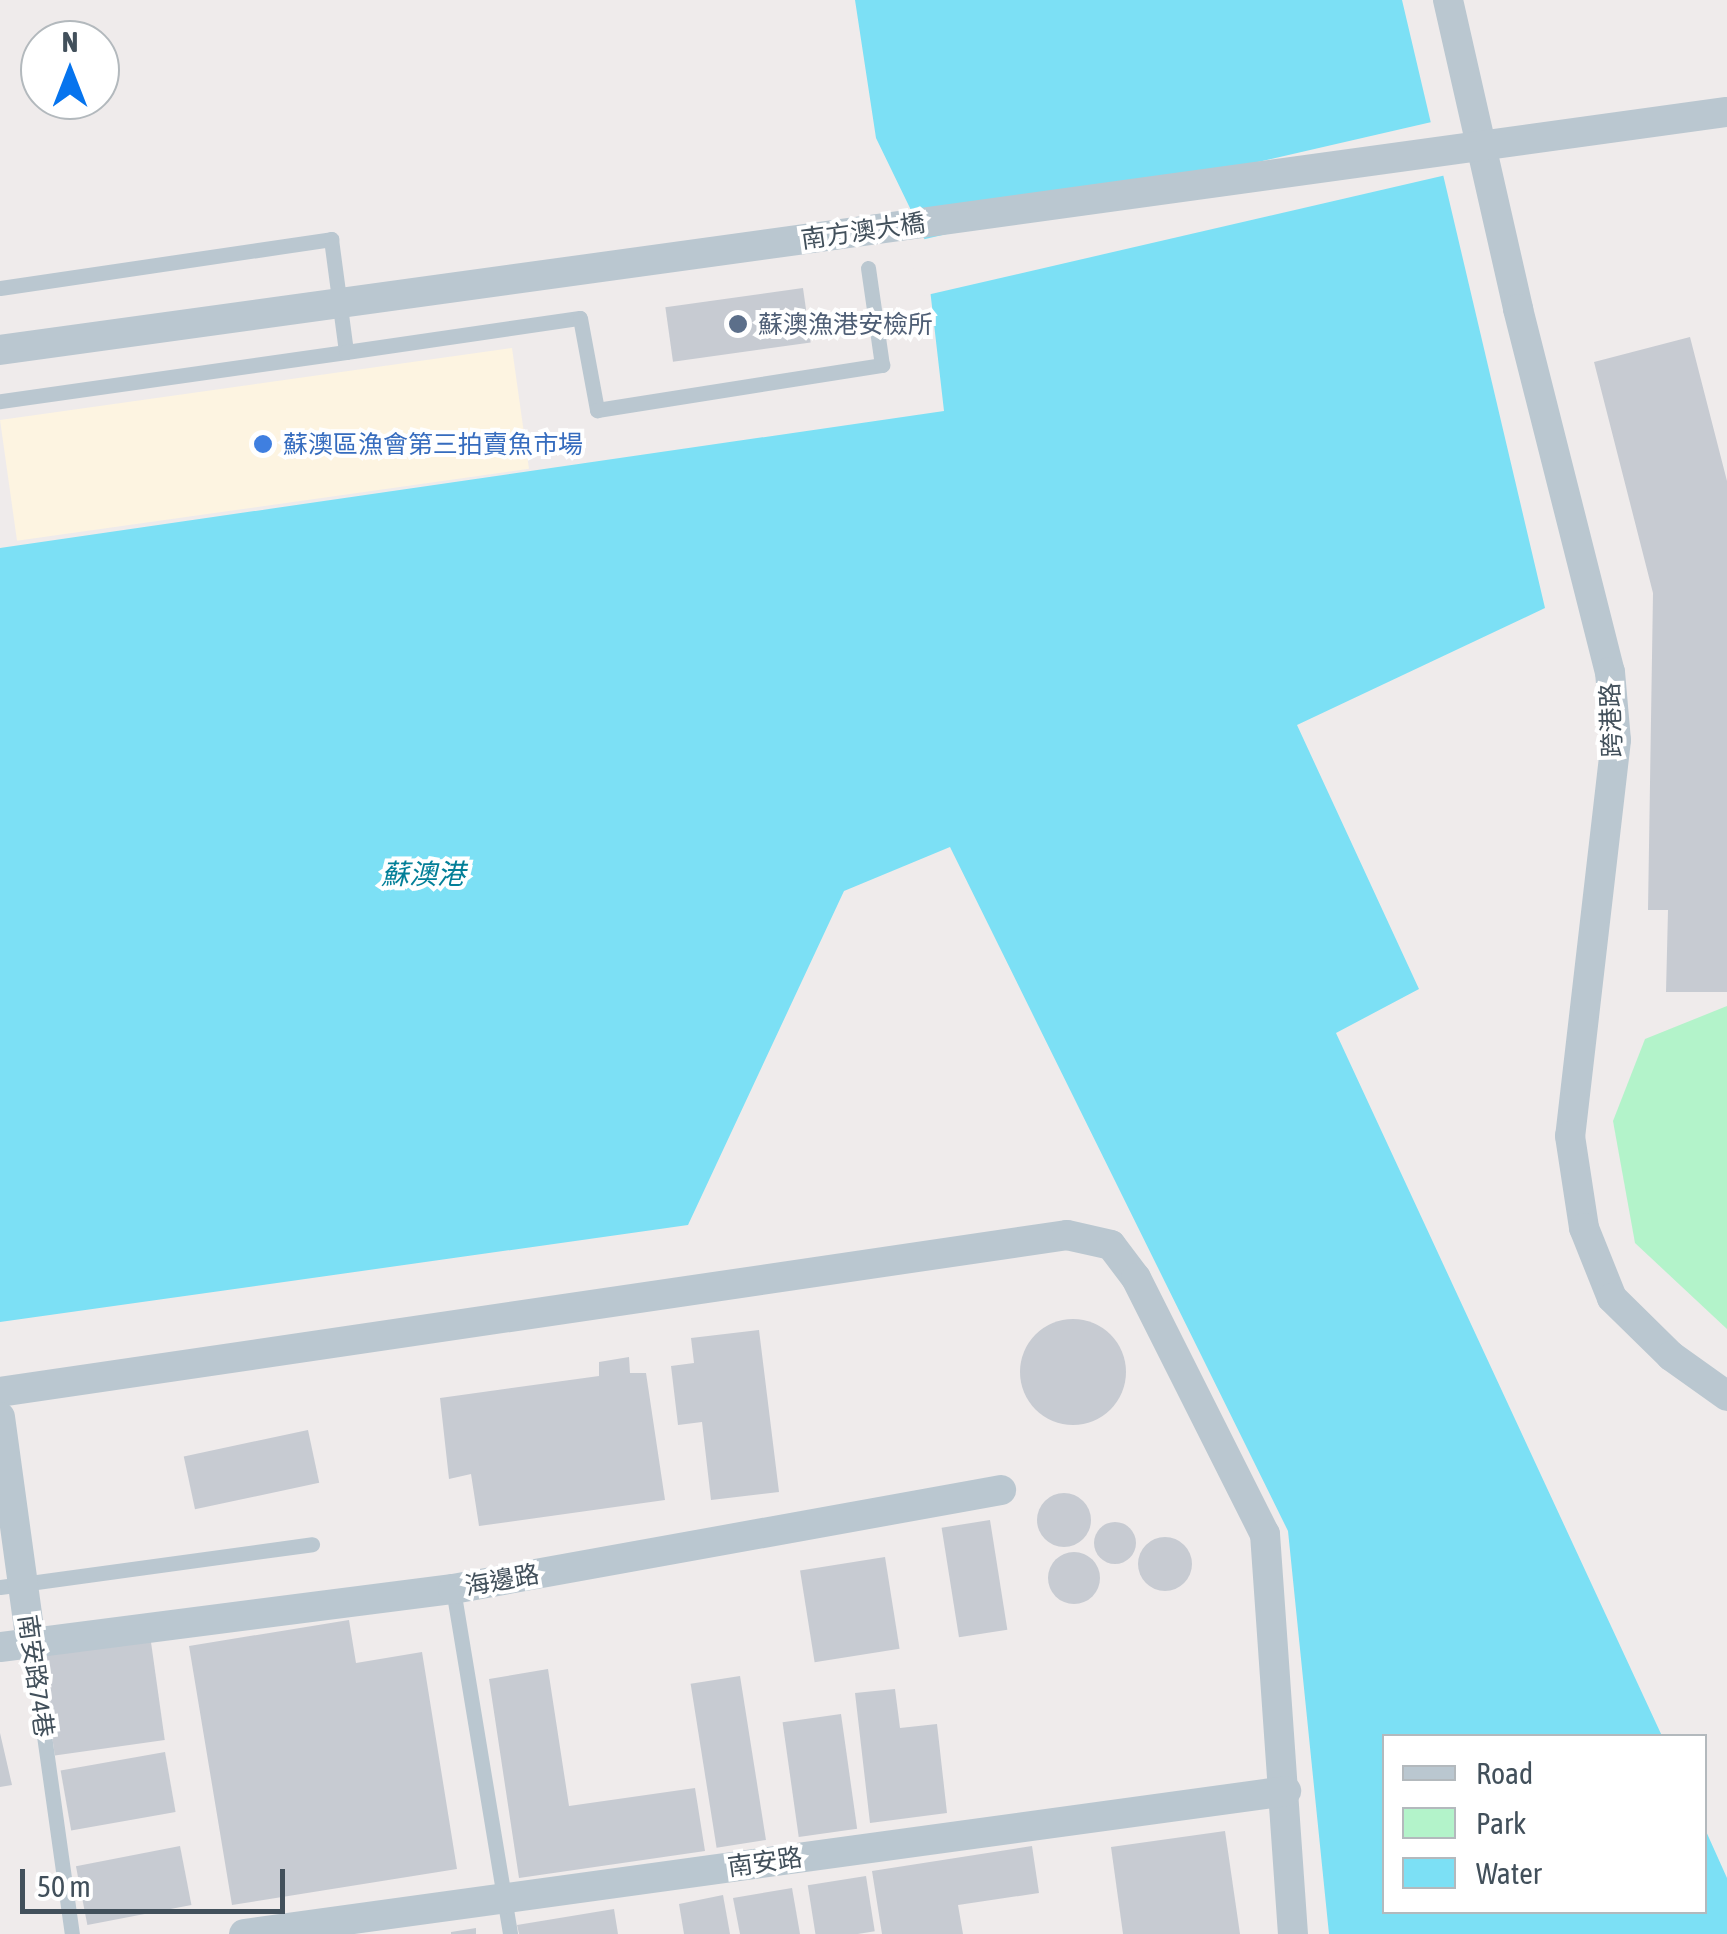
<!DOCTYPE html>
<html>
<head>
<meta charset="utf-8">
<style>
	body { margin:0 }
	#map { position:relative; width:1727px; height:1934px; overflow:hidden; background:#efebeb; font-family:"Asap Condensed","Noto Sans TC",sans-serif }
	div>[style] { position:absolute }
	.commercial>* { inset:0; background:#fdf4e1; transform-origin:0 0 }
	.green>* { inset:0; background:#b3f3ca }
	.water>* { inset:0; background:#7ce0f5 }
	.pier>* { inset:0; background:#efebeb; transform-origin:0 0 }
	.building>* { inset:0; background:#c7cbd2; transform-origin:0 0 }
	.round { border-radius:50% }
	.service>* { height:15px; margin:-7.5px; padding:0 7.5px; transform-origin:7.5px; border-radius:7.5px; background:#bac7d0 }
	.minor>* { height:30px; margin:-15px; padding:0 15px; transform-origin:15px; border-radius:15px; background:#bac7d0 }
	.dots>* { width:28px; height:28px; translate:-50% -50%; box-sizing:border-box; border:5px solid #fff; border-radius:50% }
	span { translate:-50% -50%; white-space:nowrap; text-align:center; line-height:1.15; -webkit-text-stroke:8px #fff; paint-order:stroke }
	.street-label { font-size:25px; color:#42505b }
	.service-label { font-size:25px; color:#4e5e75 }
	.left { translate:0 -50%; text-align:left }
	.shop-label { font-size:25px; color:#366cbe }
	.water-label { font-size:28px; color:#037f98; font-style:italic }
	.legend { position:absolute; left:1382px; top:1734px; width:325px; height:180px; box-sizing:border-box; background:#fff; border:2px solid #b3b9bd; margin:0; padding:12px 18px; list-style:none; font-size:30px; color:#42505b }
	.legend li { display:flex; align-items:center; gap:20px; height:50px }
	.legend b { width:50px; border:2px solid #b3b9bd }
	.north { position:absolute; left:20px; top:20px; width:100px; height:100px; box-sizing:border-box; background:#fff; border:2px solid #b3b9bd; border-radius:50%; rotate:0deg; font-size:28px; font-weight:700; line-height:40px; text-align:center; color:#42505b }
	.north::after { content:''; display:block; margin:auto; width:35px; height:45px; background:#0674ee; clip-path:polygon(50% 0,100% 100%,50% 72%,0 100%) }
	.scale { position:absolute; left:20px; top:1869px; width:265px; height:45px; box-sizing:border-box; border:5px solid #42505b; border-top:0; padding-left:12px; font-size:30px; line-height:35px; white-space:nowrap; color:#42505b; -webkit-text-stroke:8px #fff; paint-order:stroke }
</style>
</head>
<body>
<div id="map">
	<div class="commercial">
		<div style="left:512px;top:348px;width:122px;height:517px;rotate:82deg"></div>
	</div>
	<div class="green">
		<div style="clip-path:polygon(1727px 1006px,1727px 1329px,1635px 1243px,1613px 1121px,1645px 1039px)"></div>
	</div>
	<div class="water">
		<div style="clip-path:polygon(855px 0,1402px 0,1545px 608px,1297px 725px,1419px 989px,1336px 1033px,1662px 1736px,1384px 1736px,1384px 1912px,1704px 1912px,1705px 1829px,1727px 1878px,1727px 1934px,1329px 1934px,1288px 1531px,950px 847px,844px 891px,688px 1225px,0 1322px,0 548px,944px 411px,924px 237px,876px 138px)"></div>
	</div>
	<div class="pier">
		<div style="left:1436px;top:121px;width:55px;height:542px;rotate:77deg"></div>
	</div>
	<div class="building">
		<div style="left:803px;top:288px;width:55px;height:139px;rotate:82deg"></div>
		<div style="clip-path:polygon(1690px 337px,1727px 481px,1727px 992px,1666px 992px,1668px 910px,1648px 910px,1653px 593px,1594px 362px)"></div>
		<div class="round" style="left:1020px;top:1319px;width:106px;height:106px"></div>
		<div style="clip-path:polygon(759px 1330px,779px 1492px,711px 1500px,702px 1422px,678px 1425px,671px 1366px,694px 1363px,691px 1338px)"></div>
		<div style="clip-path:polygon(629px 1357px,630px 1373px,646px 1373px,665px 1500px,479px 1526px,471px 1474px,449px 1479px,440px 1398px,599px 1376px,599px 1362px)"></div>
		<div style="left:308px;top:1430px;width:54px;height:127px;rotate:78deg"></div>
		<div class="round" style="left:1037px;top:1493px;width:54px;height:54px"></div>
		<div style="left:990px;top:1520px;width:111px;height:49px;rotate:81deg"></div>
		<div class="round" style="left:1094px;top:1522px;width:42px;height:42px"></div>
		<div class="round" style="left:1138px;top:1537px;width:54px;height:54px"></div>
		<div class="round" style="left:1048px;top:1552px;width:52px;height:52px"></div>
		<div style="left:885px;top:1557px;width:93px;height:86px;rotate:81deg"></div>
		<div style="clip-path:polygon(349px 1620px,356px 1663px,422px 1652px,457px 1869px,232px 1905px,189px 1646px)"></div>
		<div style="left:150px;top:1635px;width:106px;height:111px;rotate:82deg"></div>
		<div style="clip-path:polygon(548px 1669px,569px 1806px,695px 1788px,705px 1851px,519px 1878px,489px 1679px)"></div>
		<div style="left:740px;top:1676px;width:166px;height:50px;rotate:81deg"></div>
		<div style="clip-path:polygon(895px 1689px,900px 1728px,937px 1724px,947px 1813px,870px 1823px,855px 1693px)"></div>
		<div style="left:841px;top:1714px;width:116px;height:59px;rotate:82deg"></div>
		<div style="clip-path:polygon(0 1733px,12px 1785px,0 1787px)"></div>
		<div style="left:165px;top:1752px;width:61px;height:106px;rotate:80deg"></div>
		<div style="clip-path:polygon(1225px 1831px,1240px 1934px,1123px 1934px,1111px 1847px)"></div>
		<div style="left:180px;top:1846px;width:60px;height:106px;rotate:79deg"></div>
		<div style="clip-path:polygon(1032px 1846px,1039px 1893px,958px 1905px,963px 1934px,882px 1934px,872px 1871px)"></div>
		<div style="left:866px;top:1876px;width:56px;height:59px;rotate:81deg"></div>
		<div style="clip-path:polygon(792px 1888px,800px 1934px,740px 1934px,733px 1898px)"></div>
		<div style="clip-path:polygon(723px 1895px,730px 1934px,684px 1934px,679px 1904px)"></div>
		<div style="clip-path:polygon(614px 1909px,618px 1934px,519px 1934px,517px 1925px)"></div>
		<div style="clip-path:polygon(476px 1928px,476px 1934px,451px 1934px,451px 1932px)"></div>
	</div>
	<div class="service">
		<div style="left:0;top:288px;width:335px;rotate:-8.4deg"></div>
		<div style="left:331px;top:239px;width:114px;rotate:82.4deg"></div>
		<div style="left:346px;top:352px;width:349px;rotate:171.9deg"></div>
		<div style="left:346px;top:352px;width:236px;rotate:-8.3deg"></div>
		<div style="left:580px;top:318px;width:94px;rotate:79.5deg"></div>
		<div style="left:597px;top:410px;width:289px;rotate:-9deg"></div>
		<div style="left:882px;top:365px;width:98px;rotate:-98.2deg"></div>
		<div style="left:0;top:1587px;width:315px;rotate:-7.8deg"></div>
		<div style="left:453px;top:1589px;width:350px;rotate:80.6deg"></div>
		<div style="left:31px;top:1643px;width:294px;rotate:82deg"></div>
	</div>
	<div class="minor">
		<div style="left:1448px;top:0;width:317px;rotate:77.2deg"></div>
		<div style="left:1518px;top:309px;width:374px;rotate:75.8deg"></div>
		<div style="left:1610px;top:672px;width:68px;rotate:85deg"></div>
		<div style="left:1616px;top:740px;width:399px;rotate:96.6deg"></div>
		<div style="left:1570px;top:1136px;width:93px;rotate:81.3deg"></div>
		<div style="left:1584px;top:1228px;width:75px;rotate:68.2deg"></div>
		<div style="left:1612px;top:1298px;width:83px;rotate:44.5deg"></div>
		<div style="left:1671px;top:1356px;width:69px;rotate:35.5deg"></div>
		<div style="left:0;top:350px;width:1743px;rotate:-7.85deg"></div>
		<div style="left:0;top:1392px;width:1078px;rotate:-8.37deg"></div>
		<div style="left:1067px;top:1235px;width:45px;rotate:12.8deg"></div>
		<div style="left:1111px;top:1245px;width:41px;rotate:52.9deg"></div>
		<div style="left:1136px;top:1278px;width:287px;rotate:63.3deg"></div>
		<div style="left:1265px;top:1534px;width:401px;rotate:86deg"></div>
		<div style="left:0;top:1417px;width:228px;rotate:82.2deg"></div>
		<div style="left:0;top:1647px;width:457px;rotate:-7.3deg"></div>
		<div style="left:453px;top:1589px;width:557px;rotate:-10.24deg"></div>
		<div style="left:244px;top:1934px;width:1052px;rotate:-7.81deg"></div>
	</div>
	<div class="dots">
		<div style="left:738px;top:324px;background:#5c6f8a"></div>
		<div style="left:263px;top:444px;background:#3f7fe0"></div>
	</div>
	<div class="street-label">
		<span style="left:863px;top:231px;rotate:-8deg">南方澳大橋</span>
		<span style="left:1611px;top:720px;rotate:-92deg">跨港路</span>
		<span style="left:502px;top:1580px;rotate:-10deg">海邊路</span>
		<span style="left:36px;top:1676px;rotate:82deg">南安路74巷</span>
		<span style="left:765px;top:1862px;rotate:-8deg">南安路</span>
	</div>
	<div class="service-label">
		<span class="left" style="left:758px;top:324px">蘇澳漁港安檢所</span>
	</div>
	<div class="shop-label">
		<span class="left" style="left:283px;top:444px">蘇澳區漁會第三拍賣魚市場</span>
	</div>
	<div class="water-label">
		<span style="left:423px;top:874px">蘇澳港</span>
	</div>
	<ul class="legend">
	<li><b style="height:12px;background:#bac7d0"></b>Road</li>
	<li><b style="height:28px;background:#b3f3ca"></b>Park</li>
	<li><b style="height:28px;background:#7ce0f5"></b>Water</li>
	</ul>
	<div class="north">N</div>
	<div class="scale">50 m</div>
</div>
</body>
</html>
